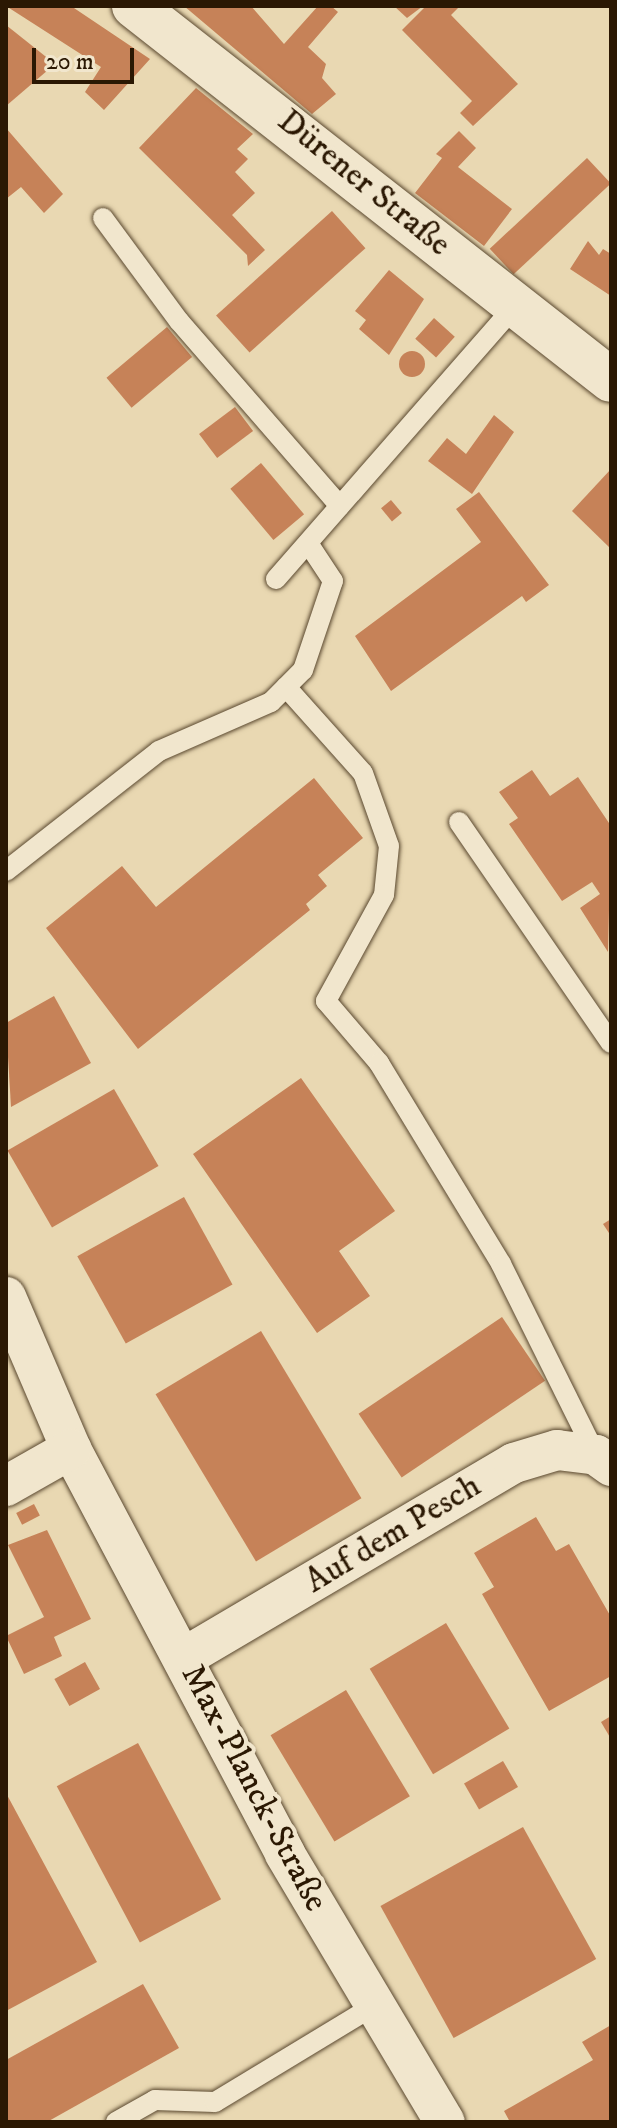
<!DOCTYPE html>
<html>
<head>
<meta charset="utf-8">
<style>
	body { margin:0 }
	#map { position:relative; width:617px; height:2128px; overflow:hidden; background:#e9d8b2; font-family:"IM FELL DW Pica",serif }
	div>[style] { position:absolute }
	.building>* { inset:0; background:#c68258; transform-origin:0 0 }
	.round { border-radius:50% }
	.roads { filter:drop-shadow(0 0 2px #5a482f) drop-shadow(0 0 2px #5a482f) }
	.service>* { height:20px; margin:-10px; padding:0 10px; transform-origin:10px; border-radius:10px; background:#f1e6cd }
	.minor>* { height:40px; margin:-20px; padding:0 20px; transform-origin:20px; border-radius:20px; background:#f1e6cd }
	.tertiary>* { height:44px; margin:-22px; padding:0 22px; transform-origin:22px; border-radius:22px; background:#f1e6cd }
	span { translate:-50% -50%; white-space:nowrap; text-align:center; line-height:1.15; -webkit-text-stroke:8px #f1e6cd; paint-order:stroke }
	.street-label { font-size:34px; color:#2b1803 }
	.frame { position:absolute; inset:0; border:8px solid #2b1803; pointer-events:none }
	.scale { position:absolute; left:32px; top:48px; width:102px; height:36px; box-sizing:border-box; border:4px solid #2b1803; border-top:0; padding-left:10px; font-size:24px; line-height:28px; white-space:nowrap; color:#2b1803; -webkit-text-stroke:6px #f1e6cd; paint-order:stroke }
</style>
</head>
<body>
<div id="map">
	<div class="building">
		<div style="clip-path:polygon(6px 6px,71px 6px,150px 59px,104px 110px,85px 92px,101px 67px)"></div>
		<div style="clip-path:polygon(184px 6px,251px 6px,284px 44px,318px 6px,331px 6px,338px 12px,308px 47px,326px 64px,322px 78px,336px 94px,312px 114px)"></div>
		<div style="clip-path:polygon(394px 6px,423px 6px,407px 18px)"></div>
		<div style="clip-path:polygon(426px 6px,460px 6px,451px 15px,518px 84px,473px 126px,460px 113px,472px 101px,402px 30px)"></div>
		<div style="clip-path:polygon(6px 25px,55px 64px,6px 106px)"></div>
		<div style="clip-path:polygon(196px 88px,253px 134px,237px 149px,248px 159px,235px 172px,255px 193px,232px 215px,265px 250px,248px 266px,247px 255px,139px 148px)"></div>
		<div style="clip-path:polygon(6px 128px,63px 194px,44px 213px,21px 187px,6px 199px)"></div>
		<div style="clip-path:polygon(459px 131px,476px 148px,458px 167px,512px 209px,484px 246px,415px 193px,442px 158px,436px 154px)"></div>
		<div style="left:587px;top:158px;width:35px;height:133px;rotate:47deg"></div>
		<div style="left:332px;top:211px;width:50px;height:156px;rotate:48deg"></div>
		<div style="clip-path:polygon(588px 241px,599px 255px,603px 249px,611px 254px,611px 296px,570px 269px)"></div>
		<div style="clip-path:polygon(389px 270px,424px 299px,389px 355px,359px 329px,366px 320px,355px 311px)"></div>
		<div style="left:434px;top:318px;width:28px;height:28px;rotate:42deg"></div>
		<div style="left:167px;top:327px;width:39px;height:79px;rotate:50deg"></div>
		<div class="round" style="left:399px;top:351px;width:26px;height:26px"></div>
		<div style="left:235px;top:407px;width:30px;height:45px;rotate:53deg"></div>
		<div style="clip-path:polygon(494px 415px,514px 432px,472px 494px,428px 461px,447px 438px,466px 454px)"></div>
		<div style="left:261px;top:463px;width:67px;height:40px;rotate:50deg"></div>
		<div style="clip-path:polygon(611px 469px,611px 549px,572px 511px)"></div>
		<div style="clip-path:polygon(479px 492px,549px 585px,526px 602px,522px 596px,391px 691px,355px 636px,481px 542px,456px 509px)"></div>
		<div style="left:391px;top:500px;width:17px;height:13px;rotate:50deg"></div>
		<div style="clip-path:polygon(532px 770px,550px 796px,578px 777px,611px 826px,608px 952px,580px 908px,600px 894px,592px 882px,562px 901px,509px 824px,518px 818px,499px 792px)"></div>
		<div style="clip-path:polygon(314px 778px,363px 838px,318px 875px,327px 886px,306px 904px,310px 910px,138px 1049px,46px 928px,122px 866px,156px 907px)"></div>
		<div style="clip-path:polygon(54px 996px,91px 1063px,11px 1107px,6px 1023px)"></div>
		<div style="clip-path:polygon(301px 1078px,395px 1211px,339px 1251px,370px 1296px,317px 1333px,193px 1154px)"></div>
		<div style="left:114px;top:1089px;width:89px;height:123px;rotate:60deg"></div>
		<div style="left:184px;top:1197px;width:100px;height:122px;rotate:61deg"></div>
		<div style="clip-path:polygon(611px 1219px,611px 1236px,603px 1224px)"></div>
		<div style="left:502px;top:1317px;width:77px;height:173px;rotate:56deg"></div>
		<div style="left:261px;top:1331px;width:195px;height:123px;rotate:59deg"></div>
		<div style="left:34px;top:1504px;width:13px;height:20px;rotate:63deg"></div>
		<div style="clip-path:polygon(536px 1517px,556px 1551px,569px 1544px,611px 1617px,611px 1676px,549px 1711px,482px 1594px,494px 1587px,474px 1553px)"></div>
		<div style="clip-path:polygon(47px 1530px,91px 1619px,54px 1637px,62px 1656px,24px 1674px,6px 1636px,44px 1617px,8px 1545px)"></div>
		<div style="left:446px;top:1623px;width:123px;height:89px;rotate:59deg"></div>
		<div style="left:85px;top:1662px;width:31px;height:35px;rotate:61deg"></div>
		<div style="left:346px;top:1690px;width:124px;height:88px;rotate:59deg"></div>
		<div style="clip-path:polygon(611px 1716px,611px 1739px,601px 1722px)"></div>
		<div style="left:138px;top:1743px;width:177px;height:92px;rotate:62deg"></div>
		<div style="left:503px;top:1761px;width:30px;height:45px;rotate:60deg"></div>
		<div style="clip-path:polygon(6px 1793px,97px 1962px,6px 2011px)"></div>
		<div style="left:523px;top:1827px;width:151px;height:163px;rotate:61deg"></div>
		<div style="clip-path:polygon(143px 1984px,179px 2048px,47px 2122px,6px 2122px,6px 2060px)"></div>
		<div style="clip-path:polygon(611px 2025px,611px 2122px,510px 2122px,504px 2111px,593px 2060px,582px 2042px)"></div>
	</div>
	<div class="roads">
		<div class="service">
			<div style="left:103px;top:218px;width:128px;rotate:53.6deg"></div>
			<div style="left:179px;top:321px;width:245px;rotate:49deg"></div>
			<div style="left:276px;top:579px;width:364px;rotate:-48.8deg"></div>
			<div style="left:286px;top:687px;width:115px;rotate:48.2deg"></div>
			<div style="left:363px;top:773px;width:77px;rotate:70.4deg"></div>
			<div style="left:389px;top:846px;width:49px;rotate:95.8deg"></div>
			<div style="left:384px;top:895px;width:121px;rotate:118.7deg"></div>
			<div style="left:326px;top:1001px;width:82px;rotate:49.5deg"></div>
			<div style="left:379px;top:1063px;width:235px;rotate:58.7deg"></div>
			<div style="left:501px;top:1264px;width:213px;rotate:63.6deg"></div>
			<div style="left:459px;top:822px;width:268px;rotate:55.5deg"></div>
			<div style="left:6px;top:871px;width:194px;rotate:-38.1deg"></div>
			<div style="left:159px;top:751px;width:122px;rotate:-23.6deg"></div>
			<div style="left:271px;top:702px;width:45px;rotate:-45deg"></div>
			<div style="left:303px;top:670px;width:94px;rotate:-71.4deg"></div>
			<div style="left:333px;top:581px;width:45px;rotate:-123.3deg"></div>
			<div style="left:116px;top:2122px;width:45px;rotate:-29.4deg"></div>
			<div style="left:155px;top:2100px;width:60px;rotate:1.9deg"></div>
			<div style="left:215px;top:2102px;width:187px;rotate:-31.2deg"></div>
		</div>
		<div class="minor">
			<div style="left:6px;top:1297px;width:165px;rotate:66.8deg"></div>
			<div style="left:71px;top:1449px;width:458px;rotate:62.1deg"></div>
			<div style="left:285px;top:1854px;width:312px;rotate:59.2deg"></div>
			<div style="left:6px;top:1486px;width:75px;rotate:-29.6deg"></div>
			<div style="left:183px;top:1658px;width:384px;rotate:-30.5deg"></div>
			<div style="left:514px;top:1463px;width:45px;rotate:-16.8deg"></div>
			<div style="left:557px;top:1450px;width:39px;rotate:7deg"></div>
			<div style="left:596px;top:1455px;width:19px;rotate:36deg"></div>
		</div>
		<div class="tertiary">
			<div style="left:134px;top:6px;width:606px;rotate:38.1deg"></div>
		</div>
	</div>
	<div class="street-label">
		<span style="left:364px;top:183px;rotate:39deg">Dürener Straße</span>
		<span style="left:393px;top:1534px;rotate:-31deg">Auf dem Pesch</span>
		<span style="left:254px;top:1788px;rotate:62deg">Max-Planck-Straße</span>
	</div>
	<div class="frame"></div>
	<div class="scale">20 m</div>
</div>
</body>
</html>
